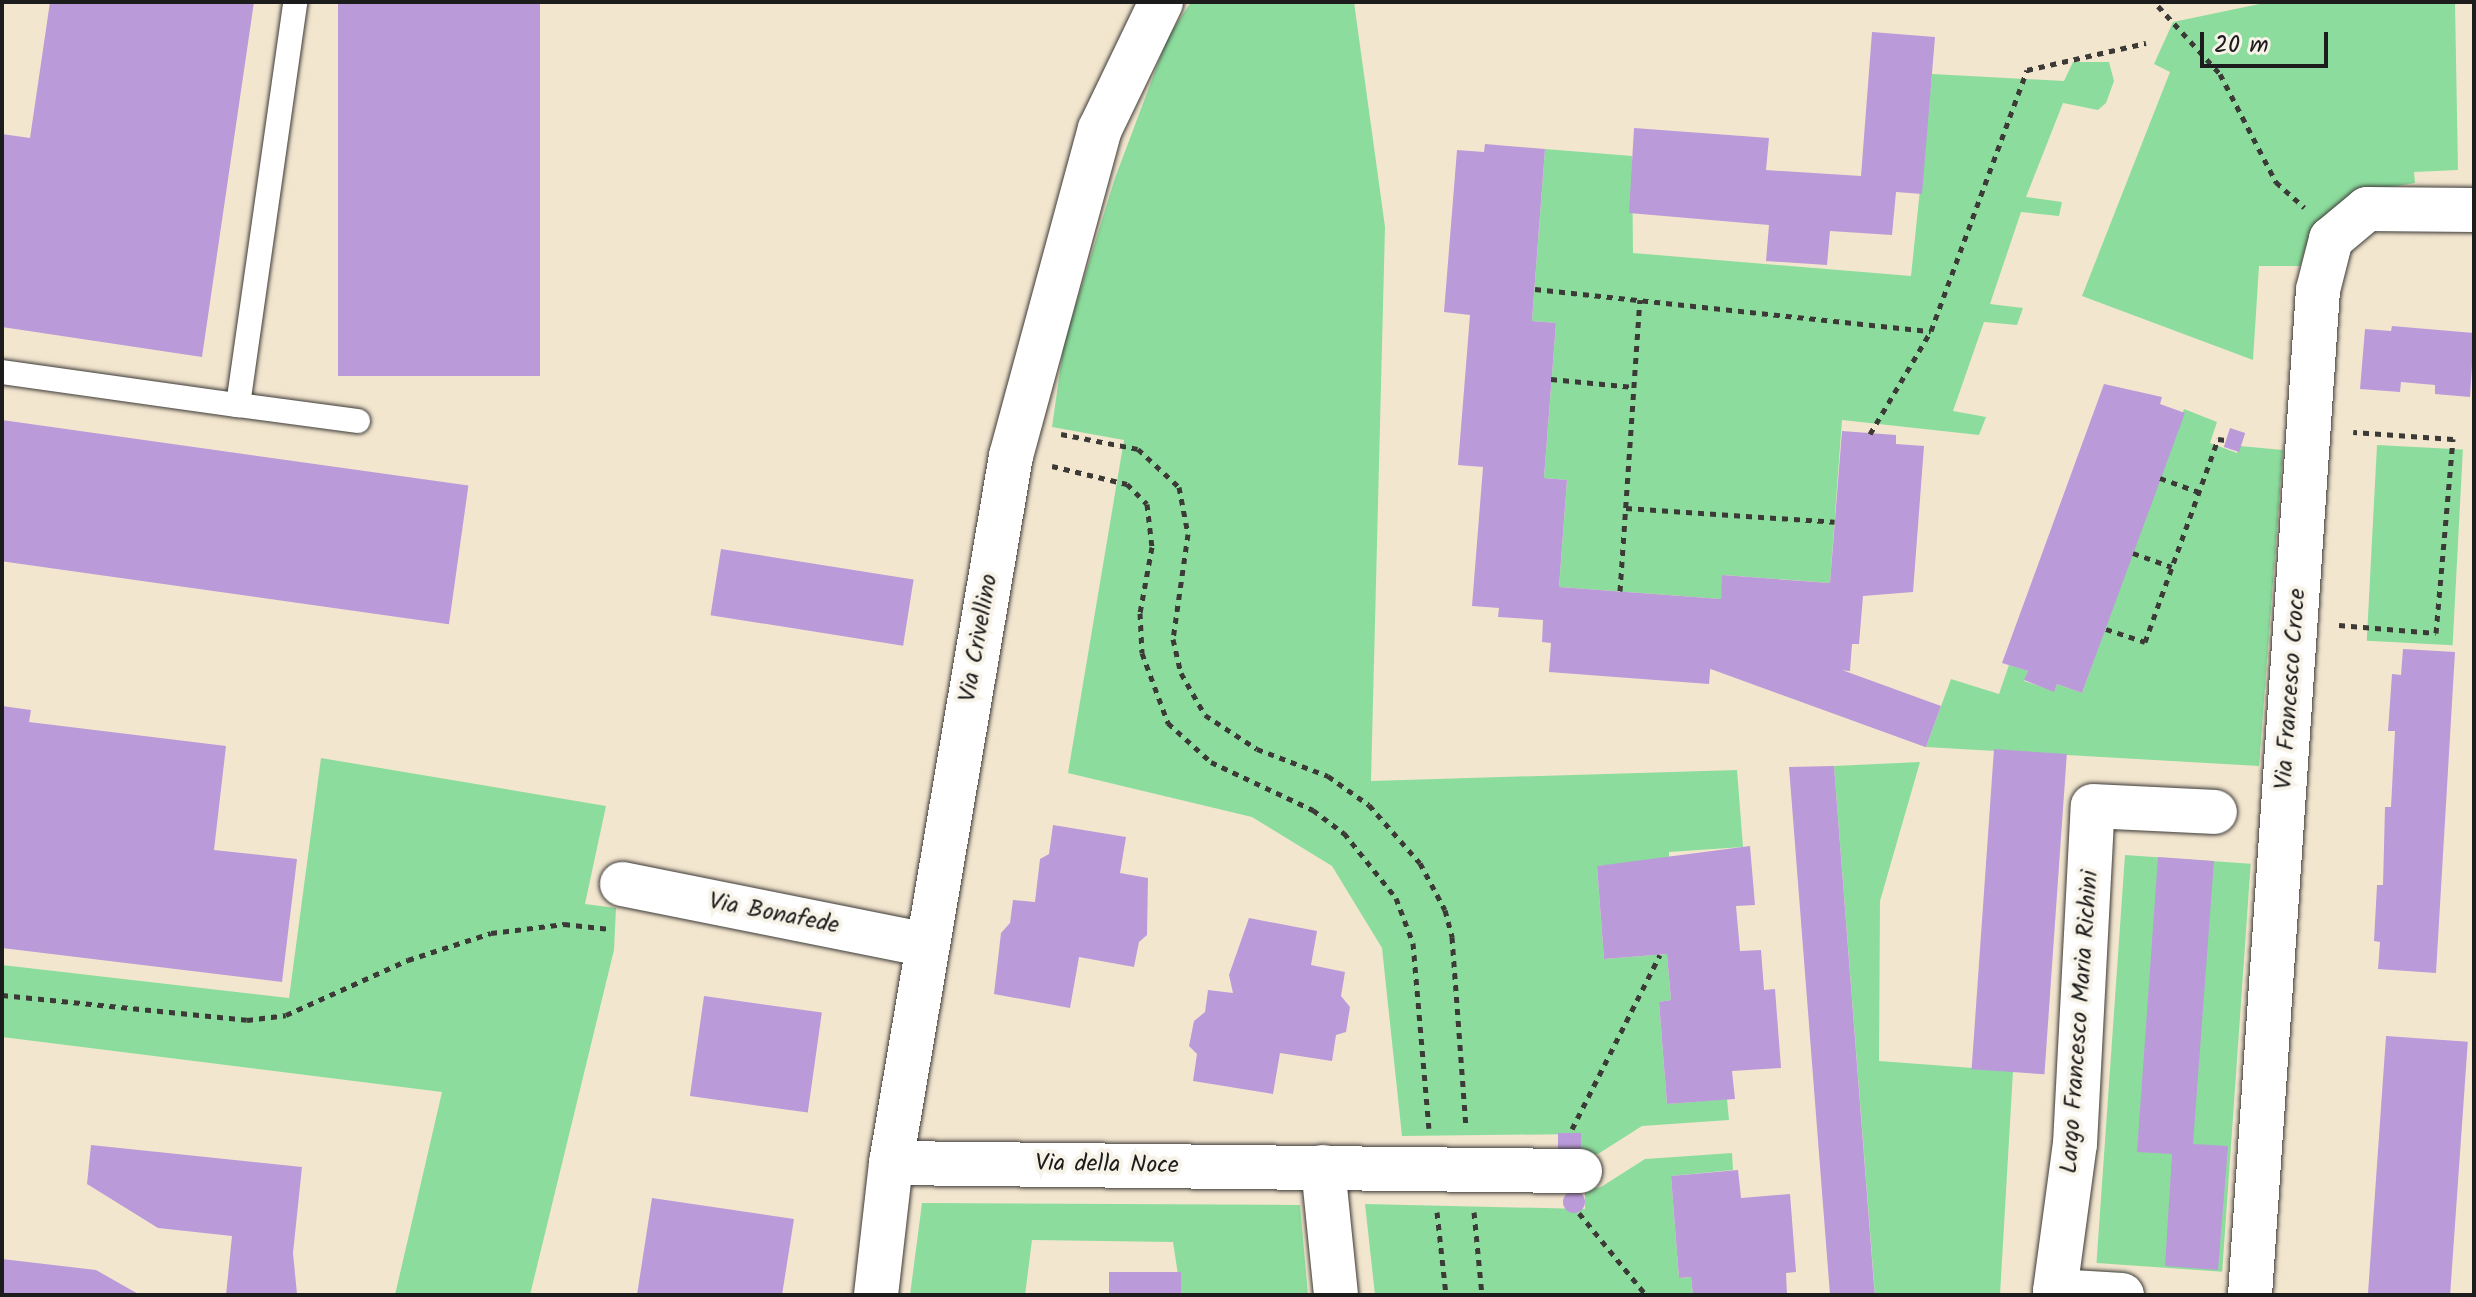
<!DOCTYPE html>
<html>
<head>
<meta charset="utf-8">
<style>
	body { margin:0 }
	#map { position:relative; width:2476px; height:1297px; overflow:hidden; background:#f3e6cf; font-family:Kalam,sans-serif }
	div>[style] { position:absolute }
	.green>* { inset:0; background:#8cdd9d; transform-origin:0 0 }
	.building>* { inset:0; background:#bb9ad9; transform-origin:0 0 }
	.round { border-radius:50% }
	.path>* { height:5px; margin-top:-2.5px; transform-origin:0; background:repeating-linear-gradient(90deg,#3c3a37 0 6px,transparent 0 12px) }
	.roads { filter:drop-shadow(0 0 2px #3c3a37) drop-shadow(0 0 2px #3c3a37) }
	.service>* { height:24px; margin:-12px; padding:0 12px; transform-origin:12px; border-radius:12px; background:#fff }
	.minor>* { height:44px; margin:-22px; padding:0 22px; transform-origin:22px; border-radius:22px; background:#fff }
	span { translate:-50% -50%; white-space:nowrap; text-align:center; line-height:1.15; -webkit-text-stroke:8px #f7f3e8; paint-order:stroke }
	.street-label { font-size:24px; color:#1c1c1c }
	.frame { position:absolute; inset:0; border:4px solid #1c1c1c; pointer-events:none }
	.scale { position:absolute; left:2200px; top:32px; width:128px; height:36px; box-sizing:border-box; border:4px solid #1c1c1c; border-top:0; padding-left:10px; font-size:24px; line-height:28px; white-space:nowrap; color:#1c1c1c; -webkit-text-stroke:6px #f7f3e8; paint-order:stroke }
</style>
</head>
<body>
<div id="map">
	<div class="green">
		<div style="clip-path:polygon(1191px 2px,1354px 2px,1385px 227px,1371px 781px,1737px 770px,1743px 847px,1669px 852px,1669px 860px,1597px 866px,1604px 959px,1667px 954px,1671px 1000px,1659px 1002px,1667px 1104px,1727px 1099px,1729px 1120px,1642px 1126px,1598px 1154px,1580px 1156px,1581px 1134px,1402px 1136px,1382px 948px,1332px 866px,1252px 817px,1068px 773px,1124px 440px,1052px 427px,1064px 343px,1115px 178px,1168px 37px)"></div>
		<div style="clip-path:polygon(2269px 2px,2455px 2px,2458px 170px,2414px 172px,2415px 183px,2362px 192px,2312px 227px,2300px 266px,2259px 266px,2253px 360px,2082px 296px,2170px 72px,2154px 64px,2173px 22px)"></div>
		<div style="clip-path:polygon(2073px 62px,2109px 62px,2114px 81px,2106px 103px,2098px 110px,2063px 103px,2026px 197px,2062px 202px,2059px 216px,2021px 212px,1990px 304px,2023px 308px,2017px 325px,1984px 322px,1953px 411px,1986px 417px,1979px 435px,1842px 420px,1830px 583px,1723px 575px,1721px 599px,1559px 587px,1567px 480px,1544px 478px,1556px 323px,1532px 321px,1545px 149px,1632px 156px,1633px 253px,1911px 276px,1932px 74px,2064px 81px)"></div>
		<div style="clip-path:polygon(2184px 409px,2217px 422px,2210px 443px,2237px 453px,2240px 446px,2283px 450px,2259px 766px,1926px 747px,1951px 679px,1999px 694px,2009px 665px,2028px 671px,2024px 681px,2054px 691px,2057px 684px,2082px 693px)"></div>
		<div style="left:2377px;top:445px;width:86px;height:196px;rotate:3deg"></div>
		<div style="clip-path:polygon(321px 758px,606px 806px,585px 904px,616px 908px,614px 950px,530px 1295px,395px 1295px,442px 1092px,2px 1037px,2px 965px,289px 998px)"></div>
		<div style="clip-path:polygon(1920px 762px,1880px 901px,1879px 1061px,2013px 1071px,2000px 1295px,1875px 1295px,1834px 766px)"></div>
		<div style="left:2125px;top:855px;width:126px;height:409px;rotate:4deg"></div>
		<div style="clip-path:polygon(1732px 1153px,1733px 1170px,1671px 1176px,1679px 1278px,1691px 1277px,1693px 1295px,1375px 1295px,1365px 1204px,1585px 1209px,1585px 1190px,1601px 1187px,1645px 1159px)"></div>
		<div style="clip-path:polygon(922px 1203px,1300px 1205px,1308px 1295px,1181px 1295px,1173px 1242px,1032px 1240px,1025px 1295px,910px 1295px)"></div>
	</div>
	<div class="building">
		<div style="clip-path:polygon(50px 2px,254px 2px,202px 357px,2px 327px,2px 134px,30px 138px)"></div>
		<div style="left:338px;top:2px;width:202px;height:374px"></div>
		<div style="clip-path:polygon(1872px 32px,1935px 37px,1922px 194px,1896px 192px,1892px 235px,1830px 231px,1827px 265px,1766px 261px,1769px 225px,1629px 213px,1634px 128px,1769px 138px,1766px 170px,1861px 176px)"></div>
		<div style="clip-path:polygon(1485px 144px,1545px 149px,1532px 321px,1556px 323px,1544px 478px,1567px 480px,1559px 587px,1721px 599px,1722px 575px,1830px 583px,1842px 431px,1896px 435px,1896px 444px,1924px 446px,1913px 592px,1863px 596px,1859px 644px,1852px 644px,1850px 671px,1711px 660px,1709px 684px,1549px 672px,1551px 643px,1542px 642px,1543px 620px,1498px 617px,1499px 608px,1472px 606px,1483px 467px,1458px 465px,1470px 315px,1444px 312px,1457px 150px,1484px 152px)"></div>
		<div style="clip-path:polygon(2392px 326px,2474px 333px,2470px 397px,2435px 394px,2435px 385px,2401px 382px,2400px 392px,2360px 389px,2365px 329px,2391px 331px)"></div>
		<div style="clip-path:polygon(2104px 384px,2162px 397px,2160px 404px,2185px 413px,2082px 693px,2057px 684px,2054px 692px,2024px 680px,2028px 671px,2002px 663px)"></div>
		<div style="left:2px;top:420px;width:471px;height:140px;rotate:8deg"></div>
		<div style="left:2230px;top:428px;width:16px;height:20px;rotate:18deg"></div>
		<div style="left:721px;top:549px;width:195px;height:67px;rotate:9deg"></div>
		<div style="clip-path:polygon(2403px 649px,2455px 652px,2436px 973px,2378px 969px,2380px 942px,2374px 941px,2377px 885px,2383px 885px,2385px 807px,2391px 807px,2395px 731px,2388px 731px,2392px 674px,2401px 675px)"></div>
		<div style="clip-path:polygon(2px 706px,31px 710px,29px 722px,226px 746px,214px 850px,297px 859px,282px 982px,2px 948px)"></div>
		<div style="left:1941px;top:706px;width:44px;height:243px;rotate:110deg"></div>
		<div style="left:1994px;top:749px;width:73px;height:321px;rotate:4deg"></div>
		<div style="clip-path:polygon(1834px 766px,1874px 1285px,1875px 1295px,1830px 1295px,1789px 767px)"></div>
		<div style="clip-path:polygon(1053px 825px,1126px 837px,1120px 873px,1148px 878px,1147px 935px,1139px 942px,1134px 967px,1079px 957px,1070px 1008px,994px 994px,1001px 933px,1010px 923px,1013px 900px,1035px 902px,1040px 859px,1049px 854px)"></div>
		<div style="clip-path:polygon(1750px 846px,1755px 905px,1736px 906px,1740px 951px,1761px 950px,1764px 990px,1775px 989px,1781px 1068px,1732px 1071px,1735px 1099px,1667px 1104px,1659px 1002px,1671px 1000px,1667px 954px,1604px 959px,1597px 866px)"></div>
		<div style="clip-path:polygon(2158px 857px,2214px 861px,2193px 1144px,2228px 1146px,2218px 1270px,2165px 1266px,2172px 1154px,2137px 1152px)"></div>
		<div style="clip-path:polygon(1249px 918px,1317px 931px,1311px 965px,1345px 972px,1341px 996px,1350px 1007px,1346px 1032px,1336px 1035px,1332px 1061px,1280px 1053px,1273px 1094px,1193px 1081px,1197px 1054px,1189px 1046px,1194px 1021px,1205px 1012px,1208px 990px,1233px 993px,1229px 975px)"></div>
		<div style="left:704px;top:996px;width:119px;height:101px;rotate:8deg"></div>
		<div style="left:2386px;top:1036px;width:82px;height:260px;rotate:4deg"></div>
		<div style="left:1558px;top:1133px;width:23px;height:18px"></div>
		<div style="clip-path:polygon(91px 1145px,302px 1167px,293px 1253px,297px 1294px,226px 1295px,232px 1236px,158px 1228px,87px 1184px)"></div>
		<div style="clip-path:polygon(1738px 1170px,1741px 1198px,1790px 1194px,1796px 1272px,1786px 1273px,1787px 1295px,1693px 1295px,1691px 1277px,1679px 1278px,1671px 1176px)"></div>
		<div class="round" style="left:1563px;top:1191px;width:22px;height:22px"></div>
		<div style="clip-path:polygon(652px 1198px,794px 1219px,782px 1295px,637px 1295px)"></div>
		<div style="clip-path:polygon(2px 1259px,96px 1270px,140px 1295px,2px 1295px)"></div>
		<div style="left:1181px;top:1272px;width:23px;height:72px;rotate:90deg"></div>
	</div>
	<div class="path">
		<div style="left:2158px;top:6px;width:92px;rotate:47.6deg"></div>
		<div style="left:2220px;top:74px;width:122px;rotate:62.6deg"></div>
		<div style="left:2276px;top:182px;width:38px;rotate:42deg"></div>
		<div style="left:1535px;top:289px;width:398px;rotate:6.1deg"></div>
		<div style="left:1551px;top:379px;width:83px;rotate:5.5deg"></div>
		<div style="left:1061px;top:434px;width:78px;rotate:11deg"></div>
		<div style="left:1138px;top:449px;width:56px;rotate:42.8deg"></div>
		<div style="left:1179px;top:487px;width:48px;rotate:79.2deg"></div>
		<div style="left:1188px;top:534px;width:106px;rotate:98.1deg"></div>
		<div style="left:1173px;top:639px;width:35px;rotate:77deg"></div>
		<div style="left:1181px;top:673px;width:48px;rotate:60.3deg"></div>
		<div style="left:1205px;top:715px;width:62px;rotate:33.2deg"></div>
		<div style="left:1257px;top:749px;width:76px;rotate:20.8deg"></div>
		<div style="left:1328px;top:776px;width:50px;rotate:35.3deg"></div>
		<div style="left:1369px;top:805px;width:77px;rotate:48.7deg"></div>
		<div style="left:1420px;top:863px;width:53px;rotate:62deg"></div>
		<div style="left:1445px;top:910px;width:28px;rotate:75deg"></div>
		<div style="left:1452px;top:937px;width:191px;rotate:85.8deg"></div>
		<div style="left:1870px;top:434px;width:120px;rotate:-59.4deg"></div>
		<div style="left:1931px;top:331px;width:278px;rotate:-69.8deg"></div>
		<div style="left:2027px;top:70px;width:122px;rotate:-12.8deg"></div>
		<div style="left:1052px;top:466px;width:77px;rotate:13.5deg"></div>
		<div style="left:1127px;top:484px;width:28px;rotate:45deg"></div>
		<div style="left:1147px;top:504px;width:43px;rotate:83.4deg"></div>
		<div style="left:1152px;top:547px;width:67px;rotate:100.3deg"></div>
		<div style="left:1140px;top:613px;width:40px;rotate:87.1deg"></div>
		<div style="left:1142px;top:653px;width:75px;rotate:69.6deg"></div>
		<div style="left:1168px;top:723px;width:58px;rotate:42.2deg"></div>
		<div style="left:1211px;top:762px;width:113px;rotate:25.2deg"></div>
		<div style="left:1313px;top:810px;width:39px;rotate:37deg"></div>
		<div style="left:1344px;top:833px;width:83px;rotate:51.3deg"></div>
		<div style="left:1396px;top:898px;width:48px;rotate:69.3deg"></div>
		<div style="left:1413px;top:943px;width:186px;rotate:85.1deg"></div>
		<div style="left:2160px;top:478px;width:41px;rotate:19.7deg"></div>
		<div style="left:1626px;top:508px;width:209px;rotate:3.8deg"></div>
		<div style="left:2133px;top:553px;width:41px;rotate:19.7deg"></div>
		<div style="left:1620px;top:591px;width:292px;rotate:-86.1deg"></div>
		<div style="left:2339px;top:625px;width:97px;rotate:4.7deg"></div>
		<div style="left:2436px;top:633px;width:195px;rotate:-85deg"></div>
		<div style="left:2453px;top:439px;width:100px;rotate:-176deg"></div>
		<div style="left:2106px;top:629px;width:41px;rotate:18.4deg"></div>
		<div style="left:2145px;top:642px;width:216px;rotate:-70.2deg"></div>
		<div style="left:2218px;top:439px;width:8px;rotate:7deg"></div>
		<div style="left:2px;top:995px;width:246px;rotate:5.8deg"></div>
		<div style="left:247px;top:1020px;width:39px;rotate:-7deg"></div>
		<div style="left:286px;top:1015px;width:134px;rotate:-24.3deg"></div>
		<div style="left:408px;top:960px;width:87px;rotate:-18deg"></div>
		<div style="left:491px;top:933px;width:74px;rotate:-7deg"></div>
		<div style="left:564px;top:924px;width:46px;rotate:6.2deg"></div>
		<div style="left:1572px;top:1129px;width:195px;rotate:-63.2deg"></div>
		<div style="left:1437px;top:1212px;width:83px;rotate:83.8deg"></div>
		<div style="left:1474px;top:1212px;width:83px;rotate:84.5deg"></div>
		<div style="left:1579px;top:1213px;width:106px;rotate:50.7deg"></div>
	</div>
	<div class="roads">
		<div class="service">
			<div style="left:2px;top:372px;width:238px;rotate:8deg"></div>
			<div style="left:238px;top:405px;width:407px;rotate:-81.9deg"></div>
			<div style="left:238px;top:405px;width:121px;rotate:7.6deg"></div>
		</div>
		<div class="minor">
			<div style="left:622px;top:884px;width:311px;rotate:11.3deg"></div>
			<div style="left:891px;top:1163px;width:689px;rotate:0.67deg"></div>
			<div style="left:1323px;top:1167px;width:129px;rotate:84.2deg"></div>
			<div style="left:876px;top:1295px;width:133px;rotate:-83.5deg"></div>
			<div style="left:891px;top:1163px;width:717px;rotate:-80.37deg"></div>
			<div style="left:1011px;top:456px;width:339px;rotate:-74.8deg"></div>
			<div style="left:1100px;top:129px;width:141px;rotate:-64.3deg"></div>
			<div style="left:2122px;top:1295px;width:67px;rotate:-176.6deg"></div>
			<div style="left:2055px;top:1291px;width:148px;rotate:-82.3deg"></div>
			<div style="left:2075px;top:1144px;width:338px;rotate:-87deg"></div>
			<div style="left:2093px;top:806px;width:122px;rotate:2.8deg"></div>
			<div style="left:2250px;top:1295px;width:1007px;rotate:-86.13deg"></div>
			<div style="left:2318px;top:290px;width:53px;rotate:-75.7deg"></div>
			<div style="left:2331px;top:239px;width:47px;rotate:-39.8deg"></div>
			<div style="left:2367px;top:209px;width:107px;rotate:0.5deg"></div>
		</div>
	</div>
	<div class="street-label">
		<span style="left:979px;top:638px;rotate:-80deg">Via Crivellino</span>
		<span style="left:2291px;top:689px;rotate:-86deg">Via Francesco Croce</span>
		<span style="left:774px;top:914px;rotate:11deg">Via Bonafede</span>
		<span style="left:2080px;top:1022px;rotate:-86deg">Largo Francesco Maria Richini</span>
		<span style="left:1107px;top:1165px;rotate:1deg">Via della Noce</span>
	</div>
	<div class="frame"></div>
	<div class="scale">20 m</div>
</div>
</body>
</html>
